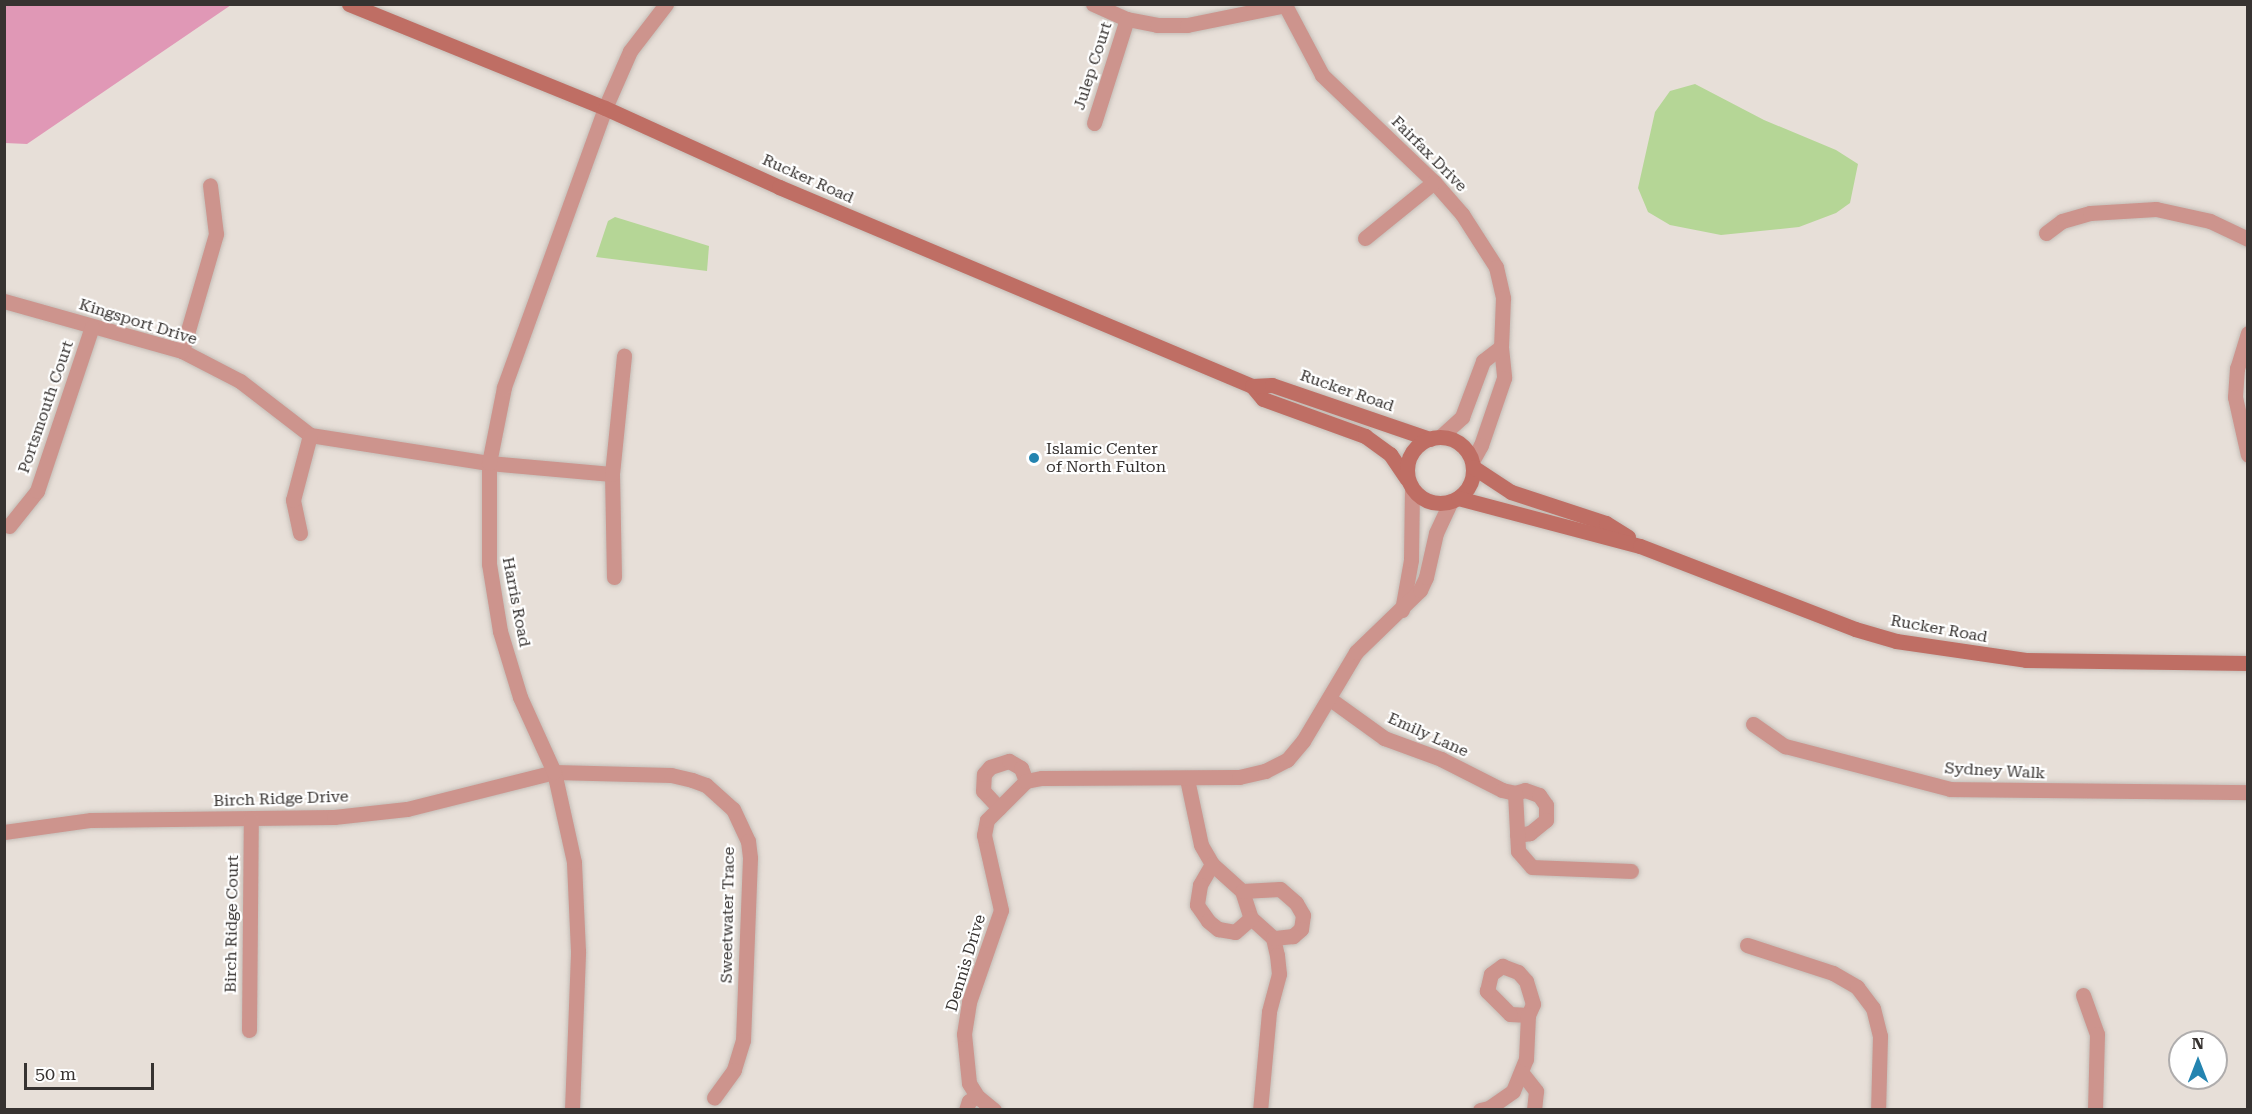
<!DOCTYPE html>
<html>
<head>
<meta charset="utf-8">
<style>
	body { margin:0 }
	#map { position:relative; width:2252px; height:1114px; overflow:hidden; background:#e7dfd8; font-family:"Roboto Serif",serif }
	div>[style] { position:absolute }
	.forest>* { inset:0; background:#e098b6 }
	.water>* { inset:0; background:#b5d696 }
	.roads { filter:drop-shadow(0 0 2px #c4bdb7) drop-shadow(0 0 2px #c4bdb7) }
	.minor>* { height:15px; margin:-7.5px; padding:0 7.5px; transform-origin:7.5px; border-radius:7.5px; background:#cd948d }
	.secondary>* { height:15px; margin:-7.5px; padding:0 7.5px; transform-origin:7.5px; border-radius:7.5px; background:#bf6e64 }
	.secondary>.ring { margin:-7.5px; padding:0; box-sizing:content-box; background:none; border:15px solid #bf6e64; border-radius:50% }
	.dots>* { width:16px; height:16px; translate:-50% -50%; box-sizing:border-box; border:3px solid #fff; border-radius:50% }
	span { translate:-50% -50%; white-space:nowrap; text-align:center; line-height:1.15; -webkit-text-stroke:4.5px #fff; paint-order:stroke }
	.street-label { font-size:16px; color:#373331 }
	.poi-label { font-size:16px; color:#373331 }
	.left { translate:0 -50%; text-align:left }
	.frame { position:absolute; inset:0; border:6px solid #373331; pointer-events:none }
	.north { position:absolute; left:2168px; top:1030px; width:60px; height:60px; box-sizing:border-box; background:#fff; border:2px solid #afadad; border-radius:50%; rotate:0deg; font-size:16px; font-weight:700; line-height:24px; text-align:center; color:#373331 }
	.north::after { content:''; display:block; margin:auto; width:21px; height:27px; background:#2484b0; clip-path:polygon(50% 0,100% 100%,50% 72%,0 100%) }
	.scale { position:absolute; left:24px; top:1063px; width:130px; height:27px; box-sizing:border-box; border:3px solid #373331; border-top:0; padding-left:8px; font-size:18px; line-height:21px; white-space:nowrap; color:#373331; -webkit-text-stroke:4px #fff; paint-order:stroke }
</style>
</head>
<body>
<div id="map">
	<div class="forest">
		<div style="clip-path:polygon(5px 4px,231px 4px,231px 5px,27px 144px,5px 143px)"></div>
	</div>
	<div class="water">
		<div style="clip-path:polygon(1695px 84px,1764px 120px,1836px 150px,1858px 164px,1850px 203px,1836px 213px,1799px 227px,1721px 235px,1670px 225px,1648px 212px,1638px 188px,1655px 112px,1670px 91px)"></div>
		<div style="clip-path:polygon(615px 217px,709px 246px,707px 271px,596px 257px,608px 221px)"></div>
	</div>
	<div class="roads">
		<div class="minor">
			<div style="left:1093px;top:4px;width:37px;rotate:24deg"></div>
			<div style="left:1127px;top:19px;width:31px;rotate:11deg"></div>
			<div style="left:1157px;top:25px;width:30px"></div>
			<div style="left:1187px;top:25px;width:100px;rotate:-11.5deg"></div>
			<div style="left:1285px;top:5px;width:79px;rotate:62.1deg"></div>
			<div style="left:1322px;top:75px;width:155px;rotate:43.7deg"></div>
			<div style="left:1434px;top:182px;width:43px;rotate:48.8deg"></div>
			<div style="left:1462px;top:214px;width:63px;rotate:57.3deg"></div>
			<div style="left:1496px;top:267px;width:32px;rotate:77deg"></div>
			<div style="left:1503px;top:298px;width:49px;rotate:92.3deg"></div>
			<div style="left:1501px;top:347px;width:31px;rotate:84deg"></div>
			<div style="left:1504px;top:378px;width:71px;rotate:108.9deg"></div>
			<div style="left:1481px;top:445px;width:18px;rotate:119deg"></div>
			<div style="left:1094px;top:123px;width:109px;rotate:-72.4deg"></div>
			<div style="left:2046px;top:233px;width:20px;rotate:-37deg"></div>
			<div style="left:2062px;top:221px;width:29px;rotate:-16deg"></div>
			<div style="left:2090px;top:213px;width:66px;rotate:-3.5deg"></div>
			<div style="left:2156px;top:209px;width:55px;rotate:12.5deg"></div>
			<div style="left:2210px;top:221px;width:42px;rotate:25.3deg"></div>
			<div style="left:1365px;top:238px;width:89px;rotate:-39.1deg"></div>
			<div style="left:4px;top:301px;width:185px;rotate:15.7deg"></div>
			<div style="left:182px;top:351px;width:65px;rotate:27.3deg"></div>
			<div style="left:240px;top:381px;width:88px;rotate:37.6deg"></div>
			<div style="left:310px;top:435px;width:181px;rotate:8.9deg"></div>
			<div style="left:489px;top:463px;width:123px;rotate:5.1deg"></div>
			<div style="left:2248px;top:333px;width:37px;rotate:107deg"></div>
			<div style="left:2237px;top:368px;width:29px;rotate:94deg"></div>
			<div style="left:2235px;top:397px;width:59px;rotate:77.4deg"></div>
			<div style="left:182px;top:351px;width:122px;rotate:-73.8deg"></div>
			<div style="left:216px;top:234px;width:49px;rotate:-97deg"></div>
			<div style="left:1440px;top:437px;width:30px;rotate:-42deg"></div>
			<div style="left:1462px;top:417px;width:60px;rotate:-69.4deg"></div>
			<div style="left:1483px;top:361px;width:23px;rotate:-38deg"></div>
			<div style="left:9px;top:526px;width:45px;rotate:-51.3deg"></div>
			<div style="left:37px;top:491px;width:173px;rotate:-71.5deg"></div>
			<div style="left:300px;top:533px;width:34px;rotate:-102deg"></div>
			<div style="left:293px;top:500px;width:67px;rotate:-75.3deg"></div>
			<div style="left:614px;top:577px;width:103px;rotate:-91.1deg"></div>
			<div style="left:612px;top:474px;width:119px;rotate:-84.2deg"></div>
			<div style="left:1402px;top:610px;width:51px;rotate:-79.8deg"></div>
			<div style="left:1411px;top:560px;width:71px;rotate:-89.2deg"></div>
			<div style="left:1330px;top:699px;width:67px;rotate:35.8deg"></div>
			<div style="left:1384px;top:738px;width:61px;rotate:20.2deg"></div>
			<div style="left:1441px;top:759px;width:68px;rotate:26.9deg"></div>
			<div style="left:1502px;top:790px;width:13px;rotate:13deg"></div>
			<div style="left:1515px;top:793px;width:10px;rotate:-17deg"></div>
			<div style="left:1525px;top:790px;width:15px;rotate:20deg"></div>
			<div style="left:1539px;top:795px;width:12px;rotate:55deg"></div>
			<div style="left:1546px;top:805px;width:15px;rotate:90deg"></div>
			<div style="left:1546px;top:820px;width:21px;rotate:141deg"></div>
			<div style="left:1530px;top:833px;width:13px;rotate:171deg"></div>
			<div style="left:1753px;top:724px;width:39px;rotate:35deg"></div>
			<div style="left:1785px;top:746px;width:171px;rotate:14.6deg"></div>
			<div style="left:1950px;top:789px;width:298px;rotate:0.6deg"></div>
			<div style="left:1187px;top:779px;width:67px;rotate:78deg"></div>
			<div style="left:1201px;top:845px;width:22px;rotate:60deg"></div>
			<div style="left:1212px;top:864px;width:40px;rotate:42deg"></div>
			<div style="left:1242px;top:891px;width:28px;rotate:72deg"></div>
			<div style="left:1251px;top:918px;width:30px;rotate:42deg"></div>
			<div style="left:1273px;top:938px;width:17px;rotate:77deg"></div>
			<div style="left:1277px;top:955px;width:19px;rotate:84deg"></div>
			<div style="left:1279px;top:974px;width:39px;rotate:105deg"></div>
			<div style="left:1269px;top:1012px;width:98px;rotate:95.2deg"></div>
			<div style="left:1515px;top:793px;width:58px;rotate:87deg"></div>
			<div style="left:1518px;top:851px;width:21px;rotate:49deg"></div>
			<div style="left:1532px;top:867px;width:99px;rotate:2.3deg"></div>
			<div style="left:999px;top:808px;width:23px;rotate:-133deg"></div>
			<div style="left:983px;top:791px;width:17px;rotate:-87deg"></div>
			<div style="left:984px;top:774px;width:9px;rotate:-49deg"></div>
			<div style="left:990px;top:767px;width:20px;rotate:-18deg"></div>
			<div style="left:1009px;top:761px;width:14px;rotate:30deg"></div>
			<div style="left:1021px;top:768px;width:14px;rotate:69deg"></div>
			<div style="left:4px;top:832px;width:88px;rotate:-7.9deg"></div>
			<div style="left:91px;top:820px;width:243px;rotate:-0.7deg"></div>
			<div style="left:334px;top:817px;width:73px;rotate:-6.3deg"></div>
			<div style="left:407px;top:809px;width:152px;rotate:-14.1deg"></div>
			<div style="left:554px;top:772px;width:117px;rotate:1.5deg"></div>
			<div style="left:671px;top:775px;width:22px;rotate:13deg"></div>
			<div style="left:692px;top:780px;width:15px;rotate:20deg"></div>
			<div style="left:706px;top:785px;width:36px;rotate:42deg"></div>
			<div style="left:733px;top:809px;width:35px;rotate:65deg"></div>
			<div style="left:748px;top:841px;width:17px;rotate:83deg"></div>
			<div style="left:750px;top:858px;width:182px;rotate:92.2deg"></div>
			<div style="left:743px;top:1040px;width:31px;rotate:107deg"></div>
			<div style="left:734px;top:1070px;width:34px;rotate:126deg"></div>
			<div style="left:1212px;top:864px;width:24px;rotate:120deg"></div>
			<div style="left:1200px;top:885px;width:20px;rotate:99deg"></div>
			<div style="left:1197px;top:905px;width:19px;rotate:55deg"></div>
			<div style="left:1208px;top:921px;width:13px;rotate:39deg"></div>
			<div style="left:1218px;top:929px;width:17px;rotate:10deg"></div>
			<div style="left:1235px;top:932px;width:21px;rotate:-41deg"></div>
			<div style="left:1242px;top:891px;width:38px;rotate:-3deg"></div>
			<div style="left:1280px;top:889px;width:21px;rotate:41deg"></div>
			<div style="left:1296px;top:903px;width:14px;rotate:60deg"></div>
			<div style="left:1303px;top:915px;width:14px;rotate:98deg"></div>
			<div style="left:1301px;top:929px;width:11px;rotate:139deg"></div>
			<div style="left:1293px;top:936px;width:20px;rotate:174deg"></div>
			<div style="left:1747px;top:945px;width:90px;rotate:18deg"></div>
			<div style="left:1833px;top:973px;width:28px;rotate:30deg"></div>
			<div style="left:1857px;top:987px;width:26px;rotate:53deg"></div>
			<div style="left:1873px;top:1008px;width:29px;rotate:76deg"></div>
			<div style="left:1880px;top:1036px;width:74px;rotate:91.5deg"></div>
			<div style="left:1502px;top:966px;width:17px;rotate:21deg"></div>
			<div style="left:1518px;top:972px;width:12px;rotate:48deg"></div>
			<div style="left:1526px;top:981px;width:24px;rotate:73deg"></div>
			<div style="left:1533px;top:1004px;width:12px;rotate:114deg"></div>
			<div style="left:1528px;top:1015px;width:18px;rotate:-177deg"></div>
			<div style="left:1510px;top:1014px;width:33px;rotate:-135deg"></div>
			<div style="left:1487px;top:991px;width:17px;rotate:-77deg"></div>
			<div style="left:1491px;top:974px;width:14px;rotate:-36deg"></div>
			<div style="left:2083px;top:995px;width:41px;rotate:70.3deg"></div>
			<div style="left:2097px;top:1034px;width:76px;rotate:91.5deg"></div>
			<div style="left:249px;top:1030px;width:211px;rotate:-89.5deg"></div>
			<div style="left:1522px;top:1073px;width:23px;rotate:52deg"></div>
			<div style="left:1536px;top:1091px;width:19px;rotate:96deg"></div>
			<div style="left:572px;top:1110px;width:159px;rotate:-87.8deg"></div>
			<div style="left:578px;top:951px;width:89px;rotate:-92.6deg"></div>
			<div style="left:574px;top:862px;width:92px;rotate:-102.5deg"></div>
			<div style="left:554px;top:772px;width:82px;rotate:-114.4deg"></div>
			<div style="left:520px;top:697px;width:69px;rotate:-106.9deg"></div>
			<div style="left:500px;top:631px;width:68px;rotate:-99.3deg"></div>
			<div style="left:489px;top:564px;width:101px;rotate:-90deg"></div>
			<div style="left:489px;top:463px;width:77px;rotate:-78.8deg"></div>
			<div style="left:504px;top:387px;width:297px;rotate:-70.1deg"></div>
			<div style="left:605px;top:108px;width:62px;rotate:-66.3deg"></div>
			<div style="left:630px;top:51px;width:59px;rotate:-52.5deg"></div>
			<div style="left:966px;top:1110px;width:9px;rotate:-72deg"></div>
			<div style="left:969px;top:1101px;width:9px;rotate:-32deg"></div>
			<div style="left:994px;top:1110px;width:22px;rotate:-141deg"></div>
			<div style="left:977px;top:1096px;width:15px;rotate:-122deg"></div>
			<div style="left:969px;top:1083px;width:49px;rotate:-95.8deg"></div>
			<div style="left:964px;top:1034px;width:32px;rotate:-81deg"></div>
			<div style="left:969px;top:1002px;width:97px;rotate:-70.8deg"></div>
			<div style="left:1001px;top:910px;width:77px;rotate:-102.8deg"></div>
			<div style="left:984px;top:835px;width:15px;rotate:-79deg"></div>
			<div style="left:987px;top:820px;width:55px;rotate:-45deg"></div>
			<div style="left:1026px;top:781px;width:16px;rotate:-11deg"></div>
			<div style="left:1042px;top:778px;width:197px;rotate:-0.3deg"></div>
			<div style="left:1239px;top:777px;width:27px;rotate:-13deg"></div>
			<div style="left:1265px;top:771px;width:25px;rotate:-27deg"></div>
			<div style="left:1287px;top:760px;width:25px;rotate:-50deg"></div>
			<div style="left:1303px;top:741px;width:104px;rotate:-59.2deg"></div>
			<div style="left:1356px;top:652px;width:89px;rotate:-44.1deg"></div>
			<div style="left:1420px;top:590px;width:14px;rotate:-65deg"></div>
			<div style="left:1426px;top:577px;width:45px;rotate:-77.2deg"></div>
			<div style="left:1436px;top:533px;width:35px;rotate:-65deg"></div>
			<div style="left:1480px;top:1110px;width:9px;rotate:-13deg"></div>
			<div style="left:1489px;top:1108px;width:29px;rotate:-35deg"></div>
			<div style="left:1513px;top:1091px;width:35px;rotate:-68deg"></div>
			<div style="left:1526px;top:1059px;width:44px;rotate:-87.4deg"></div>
		</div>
		<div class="secondary">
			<div style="left:349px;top:4px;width:276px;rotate:22.1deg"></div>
			<div style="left:605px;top:108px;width:191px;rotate:24.4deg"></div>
			<div style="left:779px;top:187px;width:513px;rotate:22.82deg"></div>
			<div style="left:1252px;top:386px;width:17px;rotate:50deg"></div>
			<div style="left:1263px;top:399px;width:109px;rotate:19.9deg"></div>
			<div style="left:1365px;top:436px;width:31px;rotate:36deg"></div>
			<div style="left:1390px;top:454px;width:30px;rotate:56deg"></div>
			<div style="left:1252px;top:386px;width:20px;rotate:-3deg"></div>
			<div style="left:1272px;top:385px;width:167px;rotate:18.9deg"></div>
			<div class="ring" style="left:1407px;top:437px;width:51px;height:51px"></div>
			<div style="left:1473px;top:467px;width:45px;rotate:33.3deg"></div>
			<div style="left:1511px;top:492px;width:100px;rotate:18.1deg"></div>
			<div style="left:1606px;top:523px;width:26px;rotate:32deg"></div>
			<div style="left:1458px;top:498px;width:188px;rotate:14.8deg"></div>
			<div style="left:1640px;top:546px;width:230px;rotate:21.1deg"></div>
			<div style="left:1855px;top:629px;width:43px;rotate:16.3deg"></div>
			<div style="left:1896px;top:641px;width:131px;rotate:8.3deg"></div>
			<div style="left:2026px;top:660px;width:222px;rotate:0.8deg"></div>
		</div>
	</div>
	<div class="dots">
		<div style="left:1034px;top:458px;background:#2484b0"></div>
	</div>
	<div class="street-label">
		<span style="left:1093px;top:66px;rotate:-72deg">Julep Court</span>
		<span style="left:1429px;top:154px;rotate:45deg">Fairfax Drive</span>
		<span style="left:808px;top:179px;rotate:24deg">Rucker Road</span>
		<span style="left:138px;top:322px;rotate:17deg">Kingsport Drive</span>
		<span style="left:1347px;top:391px;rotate:19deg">Rucker Road</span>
		<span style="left:46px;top:407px;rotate:-71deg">Portsmouth Court</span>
		<span style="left:516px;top:602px;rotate:79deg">Harris Road</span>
		<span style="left:1939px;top:629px;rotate:10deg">Rucker Road</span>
		<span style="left:1428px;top:735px;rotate:24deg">Emily Lane</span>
		<span style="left:1995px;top:771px;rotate:3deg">Sydney Walk</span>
		<span style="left:281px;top:799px;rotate:-2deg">Birch Ridge Drive</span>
		<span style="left:728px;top:915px;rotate:-89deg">Sweetwater Trace</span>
		<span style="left:232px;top:924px;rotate:-89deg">Birch Ridge Court</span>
		<span style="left:966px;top:963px;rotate:-73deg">Dennis Drive</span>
	</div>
	<div class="poi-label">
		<span class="left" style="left:1046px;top:458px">Islamic Center<br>of North Fulton</span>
	</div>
	<div class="frame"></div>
	<div class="north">N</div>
	<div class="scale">50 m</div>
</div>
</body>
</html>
